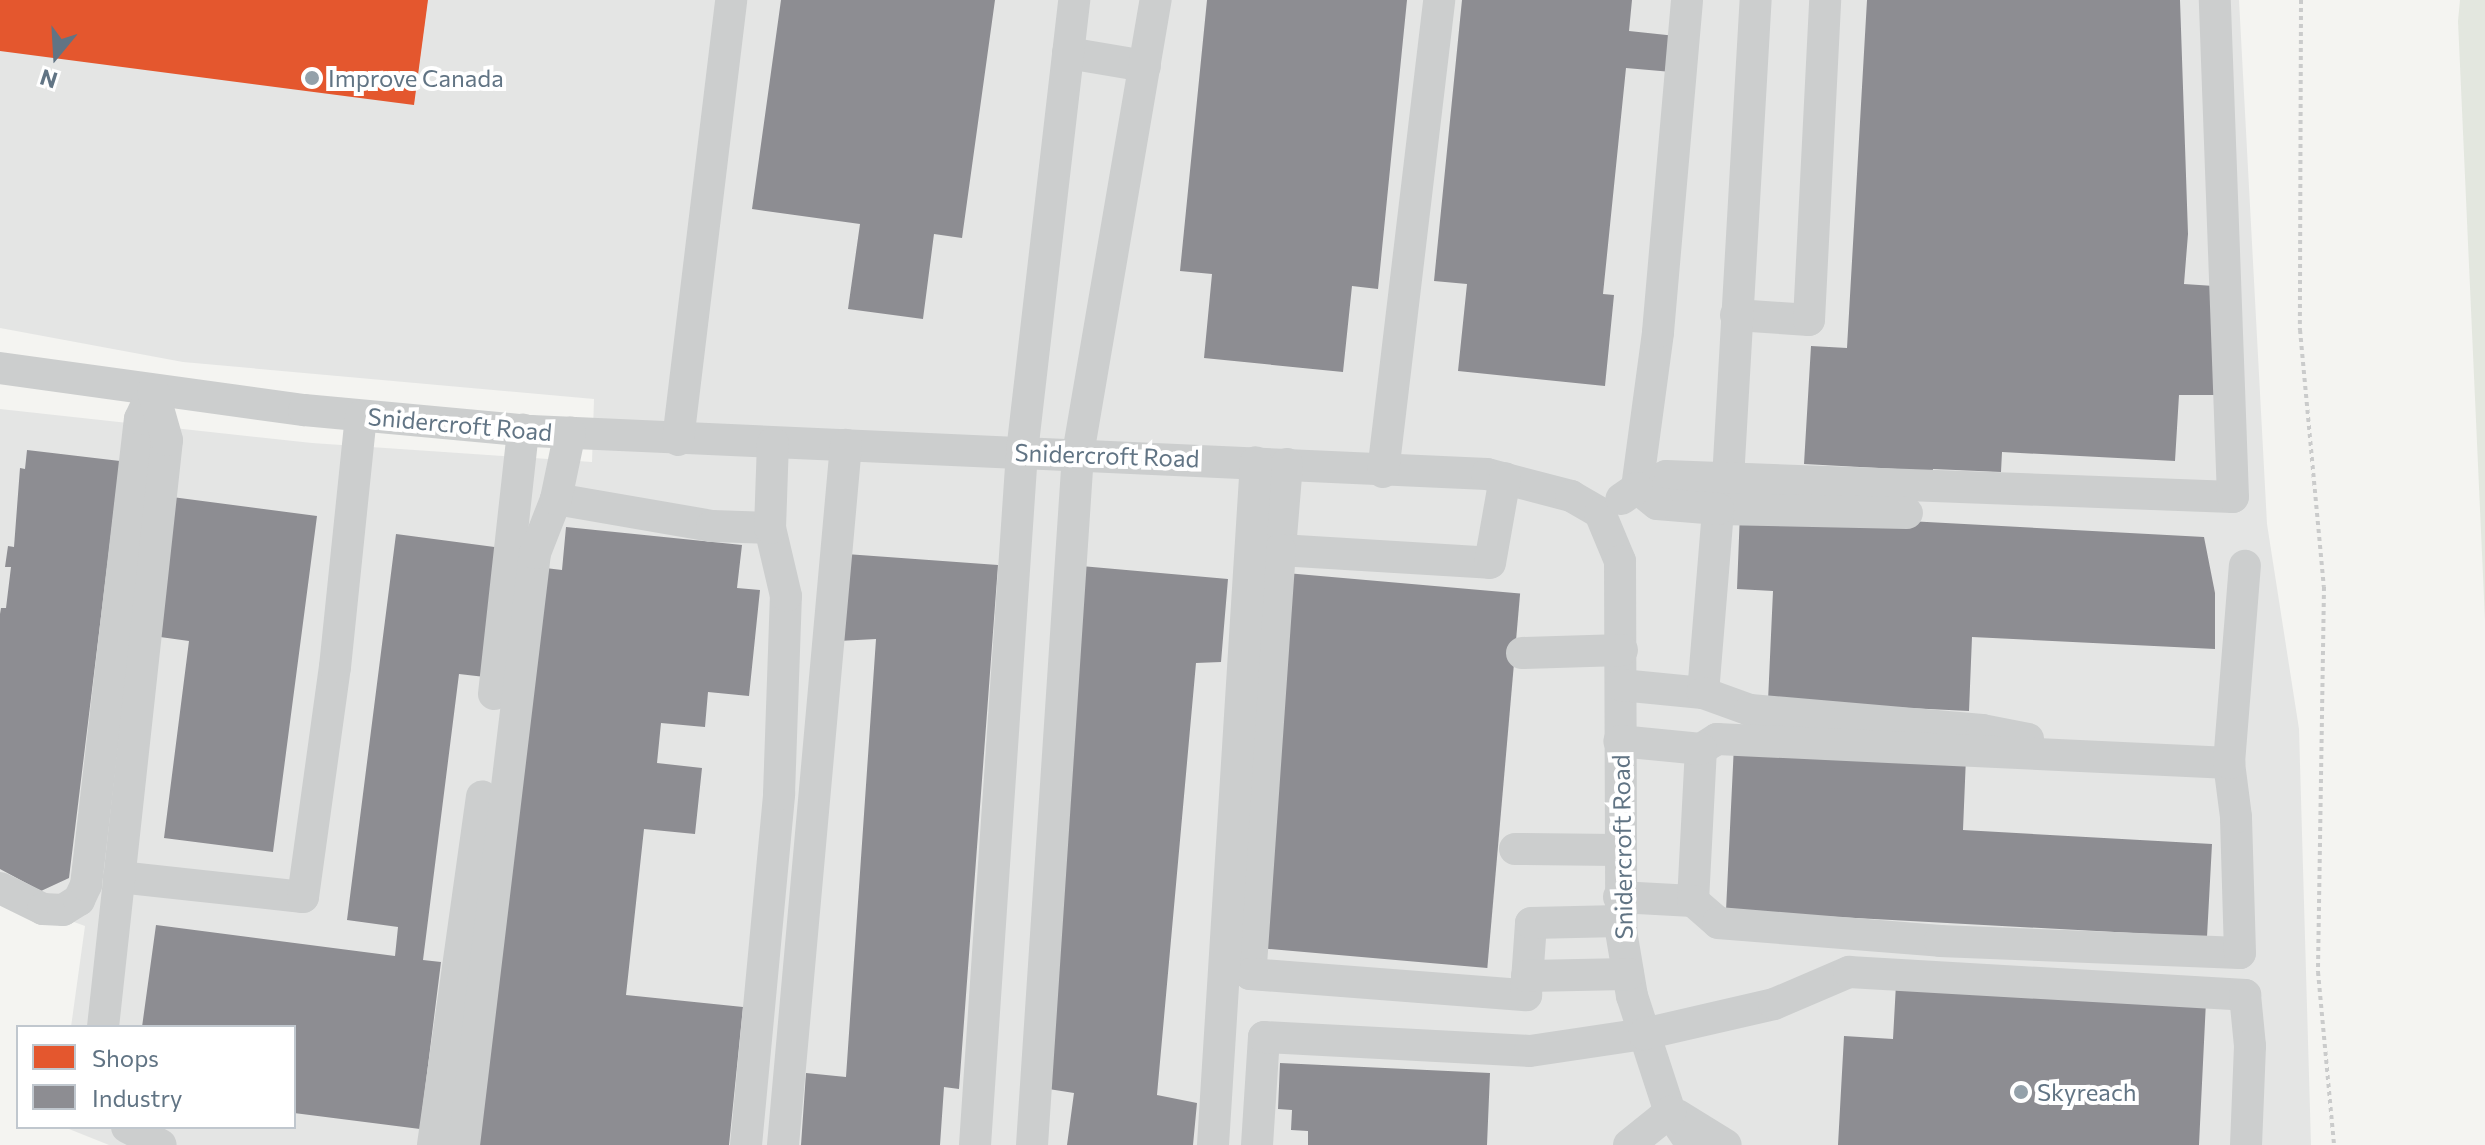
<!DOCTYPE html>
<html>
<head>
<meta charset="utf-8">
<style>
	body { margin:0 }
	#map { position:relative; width:2485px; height:1145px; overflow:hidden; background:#f4f4f1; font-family:Commissioner,sans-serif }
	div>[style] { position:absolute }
	.built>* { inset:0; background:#e4e5e4 }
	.green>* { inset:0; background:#e3e7df }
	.shops>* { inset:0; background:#e4572e }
	.industry>* { inset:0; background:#8d8d92; transform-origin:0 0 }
	.path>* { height:4px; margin-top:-2px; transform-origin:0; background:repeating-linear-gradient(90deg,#cacbcb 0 4px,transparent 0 8px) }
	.minor>* { height:32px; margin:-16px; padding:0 16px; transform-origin:16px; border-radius:16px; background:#cccece }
	.dots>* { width:22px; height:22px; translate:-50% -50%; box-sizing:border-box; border:4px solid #fff; border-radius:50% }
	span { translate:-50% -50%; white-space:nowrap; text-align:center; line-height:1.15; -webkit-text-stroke:8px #fff; paint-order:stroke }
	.poi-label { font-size:24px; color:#617484 }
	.left { translate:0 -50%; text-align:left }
	.street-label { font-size:24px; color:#617484 }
	.legend { position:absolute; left:16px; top:1025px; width:280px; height:104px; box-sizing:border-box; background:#fff; border:2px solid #c0c7ce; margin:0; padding:10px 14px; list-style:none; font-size:24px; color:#617484 }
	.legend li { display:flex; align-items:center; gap:16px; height:40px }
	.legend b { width:40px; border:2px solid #c0c7ce }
	.north { position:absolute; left:16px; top:16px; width:80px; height:80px; -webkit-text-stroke:6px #fff; paint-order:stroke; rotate:198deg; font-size:22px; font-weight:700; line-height:32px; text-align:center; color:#617484 }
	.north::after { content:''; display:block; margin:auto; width:28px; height:36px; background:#617484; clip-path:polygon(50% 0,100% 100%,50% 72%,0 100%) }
</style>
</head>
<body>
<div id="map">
	<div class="built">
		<div style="clip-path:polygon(0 0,2239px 0,2267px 524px,2299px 729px,2311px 1145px,109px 1145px,64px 1127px,294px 1127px,294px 1027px,71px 1027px,85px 926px,0 895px,0 409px,312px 443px,592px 462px,594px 399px,183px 362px,0 328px)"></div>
	</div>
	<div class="green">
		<div style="clip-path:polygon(2460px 0,2485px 0,2485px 620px,2458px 21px)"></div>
	</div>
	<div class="shops">
		<div style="clip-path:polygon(0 0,428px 0,414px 105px,0 51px)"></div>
	</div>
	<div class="industry">
		<div style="clip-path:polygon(781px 0,995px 0,962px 238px,934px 234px,923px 319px,848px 309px,860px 224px,752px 209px)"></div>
		<div style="clip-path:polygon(1207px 0,1407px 0,1378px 289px,1352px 286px,1343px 372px,1204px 358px,1212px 274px,1180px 271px)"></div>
		<div style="clip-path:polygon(1462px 0,1632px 0,1629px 31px,1676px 36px,1672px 72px,1626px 68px,1603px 294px,1614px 295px,1605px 386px,1458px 371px,1467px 284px,1434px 281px)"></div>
		<div style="clip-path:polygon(1867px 0,2180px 0,2188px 234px,2184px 284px,2214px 286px,2218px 395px,2179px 395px,2175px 461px,2002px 452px,2001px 472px,1933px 469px,1932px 478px,1916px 470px,1804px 464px,1811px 346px,1847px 348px)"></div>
		<div style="clip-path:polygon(27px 450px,120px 461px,69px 878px,41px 891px,0 869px,0 614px,1px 608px,6px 608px,11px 567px,5px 567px,8px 546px,14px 547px,20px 468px,25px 469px)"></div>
		<div style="clip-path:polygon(172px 497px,317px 516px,273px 852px,164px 838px,189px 641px,153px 636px)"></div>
		<div style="clip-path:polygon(1740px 512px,2204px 537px,2215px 593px,2215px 649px,1972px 637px,1969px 711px,1768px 701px,1773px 591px,1737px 589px)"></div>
		<div style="clip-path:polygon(566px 527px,742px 545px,737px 588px,760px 590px,749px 696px,708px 692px,705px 727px,661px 723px,657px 763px,702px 768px,695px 834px,644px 829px,626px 995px,743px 1007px,729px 1145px,476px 1145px,537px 567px,562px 570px)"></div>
		<div style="clip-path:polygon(396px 534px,502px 548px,485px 677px,459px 674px,423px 960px,441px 962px,420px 1129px,294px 1113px,294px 1027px,142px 1027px,156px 925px,395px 956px,398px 927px,347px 920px)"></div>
		<div style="clip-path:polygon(846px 554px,998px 565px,959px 1089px,944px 1087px,940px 1145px,801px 1145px,806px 1073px,846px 1077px,876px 639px,838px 641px)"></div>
		<div style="clip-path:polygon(1081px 566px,1228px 579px,1221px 662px,1196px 663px,1157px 1095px,1197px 1103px,1193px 1145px,1067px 1145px,1074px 1093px,1036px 1087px)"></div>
		<div style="left:1286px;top:573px;width:235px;height:376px;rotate:5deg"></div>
		<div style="clip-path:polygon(1734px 745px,1966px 757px,1963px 830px,2212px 844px,2207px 937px,1726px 911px)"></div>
		<div style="clip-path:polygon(1896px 984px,2206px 1001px,2199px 1145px,1838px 1145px,1844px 1036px,1893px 1039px)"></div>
		<div style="clip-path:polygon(1280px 1063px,1490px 1073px,1487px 1145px,1308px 1145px,1308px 1131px,1291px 1130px,1292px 1110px,1278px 1109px)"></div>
	</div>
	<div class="path">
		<div style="left:2301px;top:0;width:330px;rotate:90.2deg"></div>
		<div style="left:2300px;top:330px;width:258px;rotate:84.7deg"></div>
		<div style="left:2324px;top:587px;width:385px;rotate:90.9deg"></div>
		<div style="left:2318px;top:972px;width:174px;rotate:84.7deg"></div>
	</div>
	<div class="minor">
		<div style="left:1068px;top:53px;width:78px;rotate:9.6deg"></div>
		<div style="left:1736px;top:315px;width:73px;rotate:3.9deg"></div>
		<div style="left:1809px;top:320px;width:320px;rotate:-87.1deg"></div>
		<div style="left:0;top:368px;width:307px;rotate:7.9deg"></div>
		<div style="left:304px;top:410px;width:228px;rotate:5.3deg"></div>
		<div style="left:531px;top:431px;width:957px;rotate:2.58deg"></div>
		<div style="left:1487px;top:474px;width:87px;rotate:14.7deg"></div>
		<div style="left:1571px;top:496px;width:34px;rotate:30deg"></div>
		<div style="left:1600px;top:513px;width:52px;rotate:67.4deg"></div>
		<div style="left:1620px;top:561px;width:370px;rotate:89.8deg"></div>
		<div style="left:1621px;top:931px;width:66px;rotate:80.4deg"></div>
		<div style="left:1632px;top:996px;width:122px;rotate:71.9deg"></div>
		<div style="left:1670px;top:1112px;width:40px;rotate:56deg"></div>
		<div style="left:678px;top:440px;width:443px;rotate:-83.1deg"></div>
		<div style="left:1287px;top:464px;width:86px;rotate:94.7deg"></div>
		<div style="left:1280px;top:550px;width:210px;rotate:3.5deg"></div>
		<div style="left:1490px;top:563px;width:86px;rotate:-80deg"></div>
		<div style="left:1383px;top:472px;width:475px;rotate:-83.2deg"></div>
		<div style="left:1728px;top:479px;width:480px;rotate:-86.7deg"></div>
		<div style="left:1637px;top:488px;width:31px;rotate:-22deg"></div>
		<div style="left:1666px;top:476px;width:567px;rotate:2.12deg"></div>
		<div style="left:2233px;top:497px;width:497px;rotate:-92.1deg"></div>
		<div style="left:1637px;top:488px;width:157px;rotate:-82.3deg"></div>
		<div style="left:1658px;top:332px;width:333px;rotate:-85deg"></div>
		<div style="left:556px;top:499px;width:158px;rotate:9.8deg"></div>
		<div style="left:712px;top:526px;width:58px;rotate:2deg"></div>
		<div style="left:1718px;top:509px;width:189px;rotate:1.2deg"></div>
		<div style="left:1280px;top:550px;width:425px;rotate:94deg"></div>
		<div style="left:1250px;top:974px;width:277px;rotate:4.4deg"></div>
		<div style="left:1526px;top:995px;width:72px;rotate:-86deg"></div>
		<div style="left:1531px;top:923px;width:89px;rotate:-1.3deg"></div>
		<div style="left:1522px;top:653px;width:100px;rotate:-1.7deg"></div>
		<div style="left:1621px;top:685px;width:82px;rotate:5.6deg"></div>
		<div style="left:1703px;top:693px;width:185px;rotate:-85.3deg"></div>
		<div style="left:1718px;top:509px;width:61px;rotate:-175.3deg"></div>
		<div style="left:1657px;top:504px;width:26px;rotate:-141deg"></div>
		<div style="left:1637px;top:488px;width:19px;rotate:145deg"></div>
		<div style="left:1703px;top:693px;width:50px;rotate:19.9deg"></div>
		<div style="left:1750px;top:710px;width:233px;rotate:4.9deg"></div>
		<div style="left:1982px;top:730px;width:47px;rotate:11.1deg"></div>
		<div style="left:494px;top:694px;width:266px;rotate:-83.7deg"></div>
		<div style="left:1701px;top:749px;width:19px;rotate:-32deg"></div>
		<div style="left:1717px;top:739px;width:513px;rotate:2.68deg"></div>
		<div style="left:1515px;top:849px;width:103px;rotate:0.6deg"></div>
		<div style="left:119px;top:877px;width:185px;rotate:6.2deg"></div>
		<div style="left:303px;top:897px;width:232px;rotate:-82.1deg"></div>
		<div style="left:335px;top:667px;width:252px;rotate:-84.1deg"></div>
		<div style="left:0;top:888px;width:48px;rotate:26deg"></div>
		<div style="left:43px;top:909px;width:20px;rotate:3deg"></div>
		<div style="left:63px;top:910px;width:19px;rotate:-32deg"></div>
		<div style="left:79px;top:900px;width:17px;rotate:-65deg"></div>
		<div style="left:86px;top:885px;width:469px;rotate:-83.4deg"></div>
		<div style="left:140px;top:419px;width:31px;rotate:-65deg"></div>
		<div style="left:1619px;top:897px;width:74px;rotate:3.1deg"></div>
		<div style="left:1693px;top:901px;width:152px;rotate:-87deg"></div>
		<div style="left:1701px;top:749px;width:82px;rotate:-174.4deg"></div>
		<div style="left:1693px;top:901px;width:33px;rotate:41deg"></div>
		<div style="left:1718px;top:923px;width:223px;rotate:4.6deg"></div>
		<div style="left:1940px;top:941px;width:300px;rotate:2.3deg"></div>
		<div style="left:2240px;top:953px;width:136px;rotate:-91.7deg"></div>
		<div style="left:2236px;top:817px;width:54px;rotate:-97.4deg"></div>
		<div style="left:2229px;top:763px;width:198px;rotate:-85.4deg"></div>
		<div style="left:1527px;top:976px;width:101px;rotate:-1.1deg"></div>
		<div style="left:103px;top:1027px;width:590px;rotate:-83.78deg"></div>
		<div style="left:167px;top:440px;width:51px;rotate:-105.9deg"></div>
		<div style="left:1677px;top:1115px;width:57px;rotate:31.5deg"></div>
		<div style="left:127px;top:1127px;width:38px;rotate:28deg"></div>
		<div style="left:433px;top:1145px;width:352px;rotate:-82deg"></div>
		<div style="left:464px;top:1145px;width:596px;rotate:-83.16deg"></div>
		<div style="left:535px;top:553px;width:58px;rotate:-68.7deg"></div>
		<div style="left:556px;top:499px;width:68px;rotate:-78.2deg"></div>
		<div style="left:746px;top:1145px;width:353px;rotate:-84.6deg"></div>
		<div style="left:779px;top:794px;width:198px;rotate:-88deg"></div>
		<div style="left:786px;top:596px;width:70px;rotate:-103.2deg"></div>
		<div style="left:770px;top:528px;width:85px;rotate:-88deg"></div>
		<div style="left:783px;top:1145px;width:703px;rotate:-84.86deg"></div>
		<div style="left:975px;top:1145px;width:695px;rotate:-86.12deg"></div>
		<div style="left:1022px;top:452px;width:455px;rotate:-83.4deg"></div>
		<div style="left:1032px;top:1145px;width:693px;rotate:-86.19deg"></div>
		<div style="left:1078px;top:454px;width:461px;rotate:-80.3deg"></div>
		<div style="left:1213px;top:1145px;width:684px;rotate:-86.4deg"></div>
		<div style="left:1257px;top:1145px;width:108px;rotate:-86.3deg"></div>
		<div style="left:1264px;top:1037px;width:266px;rotate:3deg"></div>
		<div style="left:1530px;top:1051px;width:115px;rotate:-8.5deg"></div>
		<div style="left:1644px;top:1034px;width:133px;rotate:-13deg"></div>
		<div style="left:1774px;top:1004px;width:82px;rotate:-23.1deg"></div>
		<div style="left:1849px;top:972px;width:397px;rotate:3.3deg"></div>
		<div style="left:2245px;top:995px;width:51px;rotate:84.4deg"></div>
		<div style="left:2250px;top:1046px;width:99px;rotate:92.3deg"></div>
		<div style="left:1629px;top:1145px;width:53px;rotate:-38.8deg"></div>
	</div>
	<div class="dots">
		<div style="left:312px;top:78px;background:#94a1aa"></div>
		<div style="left:2021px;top:1092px;background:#94a1aa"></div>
	</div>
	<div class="poi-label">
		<span class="left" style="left:328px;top:78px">Improve Canada</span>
		<span class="left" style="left:2037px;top:1092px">Skyreach</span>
	</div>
	<div class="street-label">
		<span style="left:460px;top:424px;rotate:5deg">Snidercroft Road</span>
		<span style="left:1107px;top:455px;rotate:2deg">Snidercroft Road</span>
		<span style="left:1622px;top:847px;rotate:-91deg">Snidercroft Road</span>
	</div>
	<ul class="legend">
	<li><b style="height:22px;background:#e4572e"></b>Shops</li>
	<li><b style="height:22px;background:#8d8d92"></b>Industry</li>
	</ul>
	<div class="north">N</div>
</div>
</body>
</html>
